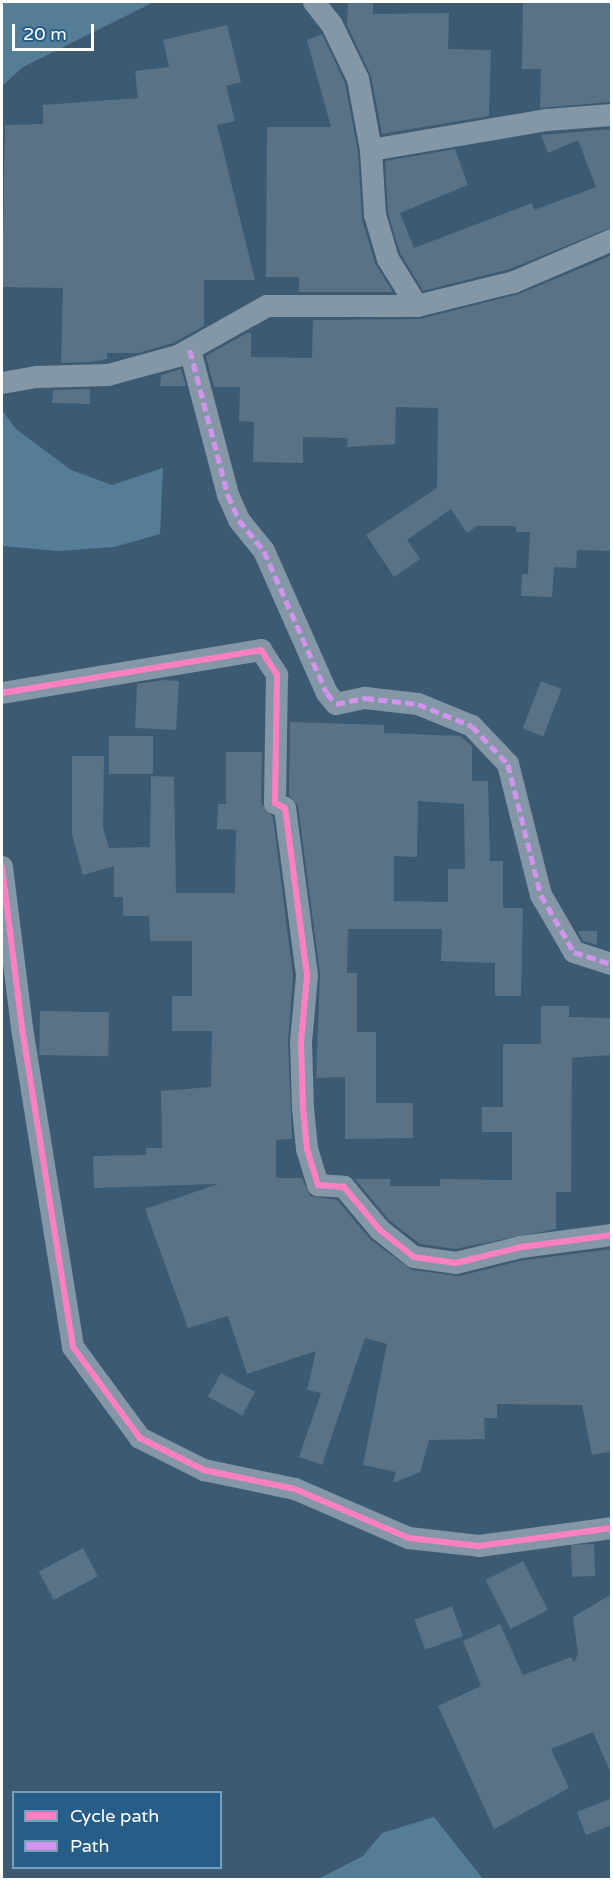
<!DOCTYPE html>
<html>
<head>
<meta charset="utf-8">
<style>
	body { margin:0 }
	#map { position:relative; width:613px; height:1881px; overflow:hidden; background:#3c5b73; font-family:"Varela Round",sans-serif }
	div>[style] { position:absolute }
	.water>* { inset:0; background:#557d98 }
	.building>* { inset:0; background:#597285; transform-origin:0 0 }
	.street>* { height:22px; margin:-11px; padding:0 11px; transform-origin:11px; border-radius:11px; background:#8397a7 }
	.quiet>* { height:4.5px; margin-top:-2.25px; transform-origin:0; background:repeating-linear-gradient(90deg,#d193ec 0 9px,transparent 0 13.5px) }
	.cycleway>* { height:6px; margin:-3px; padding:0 3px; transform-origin:3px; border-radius:3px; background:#ff80c0 }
	span { translate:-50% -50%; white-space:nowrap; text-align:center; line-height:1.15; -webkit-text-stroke:5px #265e89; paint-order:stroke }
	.frame { position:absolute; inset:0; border:3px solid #fff; pointer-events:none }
	.legend { position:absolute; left:12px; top:1791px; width:210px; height:78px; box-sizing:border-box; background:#265e89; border:2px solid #7d9eb8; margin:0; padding:8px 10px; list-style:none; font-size:18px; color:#fff }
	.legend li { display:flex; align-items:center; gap:12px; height:30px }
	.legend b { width:30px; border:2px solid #7d9eb8 }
	.scale { position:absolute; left:12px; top:24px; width:82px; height:27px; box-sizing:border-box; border:3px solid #fff; border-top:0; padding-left:8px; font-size:18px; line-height:21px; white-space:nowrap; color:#fff; -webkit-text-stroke:4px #265e89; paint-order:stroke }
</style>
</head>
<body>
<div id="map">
	<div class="water">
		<div style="clip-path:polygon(2px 2px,154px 2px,23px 67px,2px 86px)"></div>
		<div style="clip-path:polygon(2px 410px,16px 429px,71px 470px,112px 485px,163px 468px,160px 534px,114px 547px,58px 551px,2px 546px)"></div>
		<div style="clip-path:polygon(434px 1817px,483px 1879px,318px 1879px,363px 1856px,382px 1833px)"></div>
	</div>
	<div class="building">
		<div style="clip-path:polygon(348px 2px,373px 2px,373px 14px,449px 13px,448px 49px,491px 50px,489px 116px,382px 134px,371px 76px,347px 25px)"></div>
		<div style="clip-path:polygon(523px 2px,612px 2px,610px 102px,540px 108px,541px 69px,522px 69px)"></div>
		<div style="clip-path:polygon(227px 25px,241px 82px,226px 86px,235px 121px,217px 125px,255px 280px,204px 280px,204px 326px,173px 343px,138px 353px,107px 353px,107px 359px,90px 362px,61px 363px,63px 288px,2px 287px,5px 125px,43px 124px,43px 105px,138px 98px,135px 71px,169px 67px,163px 40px)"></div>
		<div style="clip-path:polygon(322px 34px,345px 83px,358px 152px,362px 219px,375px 263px,393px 292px,299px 292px,299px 277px,266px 277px,267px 127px,331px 127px,307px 40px)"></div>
		<div style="clip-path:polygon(612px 129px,612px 227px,510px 269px,423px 291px,400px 253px,388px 213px,385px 161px,455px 149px,468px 185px,400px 213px,414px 248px,532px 203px,534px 210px,596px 187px,578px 140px,548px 153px,541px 135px)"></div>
		<div style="clip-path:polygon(612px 255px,612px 551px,577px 550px,576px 568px,554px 567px,552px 597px,521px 596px,522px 574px,528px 574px,530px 532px,516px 532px,516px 526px,477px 526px,467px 533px,451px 509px,407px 540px,420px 559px,394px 577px,366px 535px,437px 488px,438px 408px,396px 407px,395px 444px,347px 447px,348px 438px,303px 437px,303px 463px,253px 462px,254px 422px,239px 421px,240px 387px,214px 387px,206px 356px,247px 333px,251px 333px,251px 357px,312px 358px,313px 320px,420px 319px,519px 294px)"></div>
		<div style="clip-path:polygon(181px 369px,186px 386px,160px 386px,161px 375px)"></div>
		<div style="clip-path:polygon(90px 389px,90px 404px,52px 403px,53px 390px)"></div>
		<div style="clip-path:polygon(163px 680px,179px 681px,176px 730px,135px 728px,137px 684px)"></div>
		<div style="left:541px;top:681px;width:22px;height:51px;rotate:21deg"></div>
		<div style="clip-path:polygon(evenodd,290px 722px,384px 725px,384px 733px,460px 736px,472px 746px,472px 781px,488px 781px,490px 861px,503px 861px,503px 908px,523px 908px,521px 996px,495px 996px,495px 963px,441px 961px,442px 929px,348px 929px,347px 973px,357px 973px,357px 1032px,376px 1032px,376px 1103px,413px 1103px,413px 1138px,345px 1139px,345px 1077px,316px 1078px,320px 974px,298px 806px,289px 795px,290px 722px,418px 801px,464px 804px,465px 869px,448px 869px,448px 902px,394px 901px,394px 856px,417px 857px,418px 801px)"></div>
		<div style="left:109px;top:736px;width:44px;height:38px"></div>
		<div style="clip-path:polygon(226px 752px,262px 752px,261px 803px,273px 817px,293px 976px,288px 1042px,292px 1139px,276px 1140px,276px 1178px,302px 1178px,310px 1196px,337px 1200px,371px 1240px,412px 1270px,459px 1276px,524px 1260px,612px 1249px,612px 1451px,592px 1455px,582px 1405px,497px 1404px,497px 1418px,484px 1418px,485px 1439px,429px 1440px,420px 1472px,393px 1483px,396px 1472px,363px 1465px,387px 1344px,365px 1338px,322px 1465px,299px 1457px,321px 1393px,307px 1390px,316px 1351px,247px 1374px,228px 1316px,188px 1328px,145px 1209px,218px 1184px,94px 1188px,93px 1156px,146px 1155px,146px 1148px,162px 1148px,161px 1091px,211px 1087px,212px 1031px,172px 1031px,172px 996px,192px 996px,192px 941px,150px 941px,149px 916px,123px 916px,123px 897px,114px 897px,114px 866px,83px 875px,72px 834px,72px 756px,104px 756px,103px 828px,109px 848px,150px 847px,151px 776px,174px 777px,176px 893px,235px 893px,236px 830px,217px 829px,218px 804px,226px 804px)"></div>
		<div style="clip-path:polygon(578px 931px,597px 931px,597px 945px,583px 941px)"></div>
		<div style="clip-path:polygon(541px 1006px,569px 1006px,569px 1017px,610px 1018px,610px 1055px,572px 1058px,571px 1192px,556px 1192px,556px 1229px,455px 1249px,420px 1244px,389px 1220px,355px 1179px,390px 1179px,390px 1186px,440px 1186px,440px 1179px,512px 1180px,512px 1132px,482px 1132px,482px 1107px,503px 1107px,503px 1044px,541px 1044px)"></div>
		<div style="left:40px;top:1011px;width:69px;height:44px;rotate:1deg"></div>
		<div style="left:221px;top:1373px;width:39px;height:27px;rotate:29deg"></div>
		<div style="left:594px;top:1544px;width:32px;height:23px;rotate:88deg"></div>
		<div style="left:83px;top:1548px;width:32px;height:50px;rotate:62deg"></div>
		<div style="left:523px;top:1561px;width:55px;height:42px;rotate:63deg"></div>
		<div style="clip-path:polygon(612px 1594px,612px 1776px,593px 1732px,551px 1749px,569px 1788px,494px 1829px,438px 1706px,481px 1686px,463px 1641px,500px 1624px,523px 1675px,571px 1657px,574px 1663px,578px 1654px,573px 1617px)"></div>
		<div style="left:452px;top:1606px;width:32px;height:40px;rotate:70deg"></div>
		<div style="clip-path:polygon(612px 1798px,612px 1825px,586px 1835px,577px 1812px)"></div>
	</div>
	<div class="street">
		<div style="left:314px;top:2px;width:29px;rotate:52deg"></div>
		<div style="left:332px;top:25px;width:60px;rotate:64.3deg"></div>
		<div style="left:358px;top:79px;width:72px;rotate:79.6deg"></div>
		<div style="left:371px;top:150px;width:65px;rotate:86.5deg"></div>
		<div style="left:375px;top:215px;width:46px;rotate:73.5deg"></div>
		<div style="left:388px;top:259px;width:55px;rotate:58.3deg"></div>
		<div style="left:371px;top:150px;width:179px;rotate:-9.7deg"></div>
		<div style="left:547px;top:120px;width:65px;rotate:-4.4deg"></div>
		<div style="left:190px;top:350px;width:150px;rotate:75.3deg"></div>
		<div style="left:228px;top:495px;width:27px;rotate:66deg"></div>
		<div style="left:239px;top:520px;width:40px;rotate:51deg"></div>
		<div style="left:264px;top:551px;width:155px;rotate:66.1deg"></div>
		<div style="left:327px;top:693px;width:14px;rotate:51deg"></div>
		<div style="left:336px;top:704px;width:30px;rotate:-12deg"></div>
		<div style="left:365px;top:698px;width:53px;rotate:6.5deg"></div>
		<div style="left:418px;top:704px;width:58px;rotate:22.2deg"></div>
		<div style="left:472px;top:726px;width:52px;rotate:46.5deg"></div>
		<div style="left:508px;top:764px;width:135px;rotate:75.9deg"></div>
		<div style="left:541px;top:895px;width:66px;rotate:59.9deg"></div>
		<div style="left:574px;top:952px;width:40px;rotate:18deg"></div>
		<div style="left:2px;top:383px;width:36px;rotate:-10deg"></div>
		<div style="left:37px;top:377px;width:71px;rotate:-1.6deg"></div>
		<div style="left:108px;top:375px;width:73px;rotate:-15.2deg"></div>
		<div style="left:178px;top:356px;width:102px;rotate:-29.3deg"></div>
		<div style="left:267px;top:306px;width:150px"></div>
		<div style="left:417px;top:306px;width:100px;rotate:-13.9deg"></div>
		<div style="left:514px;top:282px;width:107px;rotate:-23.2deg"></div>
		<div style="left:2px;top:693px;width:263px;rotate:-9.4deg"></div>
		<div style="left:261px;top:650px;width:30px;rotate:57deg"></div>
		<div style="left:277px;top:675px;width:128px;rotate:90.9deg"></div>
		<div style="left:275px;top:803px;width:11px;rotate:27deg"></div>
		<div style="left:285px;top:808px;width:169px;rotate:82.5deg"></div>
		<div style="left:307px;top:976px;width:66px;rotate:95.2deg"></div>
		<div style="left:301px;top:1042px;width:66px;rotate:88.3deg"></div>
		<div style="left:303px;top:1108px;width:41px;rotate:84.4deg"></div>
		<div style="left:307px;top:1149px;width:38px;rotate:73deg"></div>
		<div style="left:318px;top:1185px;width:26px;rotate:4deg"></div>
		<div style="left:344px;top:1187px;width:56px;rotate:50.1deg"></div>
		<div style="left:380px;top:1230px;width:43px;rotate:38.5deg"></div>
		<div style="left:414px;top:1257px;width:42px;rotate:8.1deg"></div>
		<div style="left:456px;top:1263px;width:67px;rotate:-13.8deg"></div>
		<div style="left:521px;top:1247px;width:92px;rotate:-7.5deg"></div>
		<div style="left:2px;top:867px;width:162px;rotate:82.9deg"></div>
		<div style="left:22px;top:1028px;width:323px;rotate:80.9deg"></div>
		<div style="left:73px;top:1347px;width:113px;rotate:53.6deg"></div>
		<div style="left:140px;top:1438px;width:72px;rotate:26.6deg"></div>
		<div style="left:204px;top:1470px;width:93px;rotate:11.8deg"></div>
		<div style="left:295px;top:1489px;width:124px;rotate:23.3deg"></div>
		<div style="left:409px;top:1538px;width:70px;rotate:6.5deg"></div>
		<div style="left:479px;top:1546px;width:134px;rotate:-7.7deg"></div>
	</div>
	<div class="quiet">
		<div style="left:190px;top:350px;width:150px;rotate:75.3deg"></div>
		<div style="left:228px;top:495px;width:27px;rotate:66deg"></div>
		<div style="left:239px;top:520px;width:40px;rotate:51deg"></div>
		<div style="left:264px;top:551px;width:155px;rotate:66.1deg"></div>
		<div style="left:327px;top:693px;width:14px;rotate:51deg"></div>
		<div style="left:336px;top:704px;width:30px;rotate:-12deg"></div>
		<div style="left:365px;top:698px;width:53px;rotate:6.5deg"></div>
		<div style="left:418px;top:704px;width:58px;rotate:22.2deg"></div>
		<div style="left:472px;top:726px;width:52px;rotate:46.5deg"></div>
		<div style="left:508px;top:764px;width:135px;rotate:75.9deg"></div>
		<div style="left:541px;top:895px;width:66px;rotate:59.9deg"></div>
		<div style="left:574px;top:952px;width:40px;rotate:18deg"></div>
	</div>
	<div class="cycleway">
		<div style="left:2px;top:693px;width:263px;rotate:-9.4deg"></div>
		<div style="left:261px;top:650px;width:30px;rotate:57deg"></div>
		<div style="left:277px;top:675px;width:128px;rotate:90.9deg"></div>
		<div style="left:275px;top:803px;width:11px;rotate:27deg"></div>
		<div style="left:285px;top:808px;width:169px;rotate:82.5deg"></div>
		<div style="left:307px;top:976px;width:66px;rotate:95.2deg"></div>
		<div style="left:301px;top:1042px;width:66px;rotate:88.3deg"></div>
		<div style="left:303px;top:1108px;width:41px;rotate:84.4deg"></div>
		<div style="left:307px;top:1149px;width:38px;rotate:73deg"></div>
		<div style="left:318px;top:1185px;width:26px;rotate:4deg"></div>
		<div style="left:344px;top:1187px;width:56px;rotate:50.1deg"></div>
		<div style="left:380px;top:1230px;width:43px;rotate:38.5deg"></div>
		<div style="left:414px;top:1257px;width:42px;rotate:8.1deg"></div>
		<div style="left:456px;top:1263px;width:67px;rotate:-13.8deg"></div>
		<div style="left:521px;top:1247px;width:92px;rotate:-7.5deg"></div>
		<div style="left:2px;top:867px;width:162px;rotate:82.9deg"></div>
		<div style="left:22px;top:1028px;width:323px;rotate:80.9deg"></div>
		<div style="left:73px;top:1347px;width:113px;rotate:53.6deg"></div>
		<div style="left:140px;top:1438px;width:72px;rotate:26.6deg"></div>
		<div style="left:204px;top:1470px;width:93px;rotate:11.8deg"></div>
		<div style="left:295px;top:1489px;width:124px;rotate:23.3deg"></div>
		<div style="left:409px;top:1538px;width:70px;rotate:6.5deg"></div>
		<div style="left:479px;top:1546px;width:134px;rotate:-7.7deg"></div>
	</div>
	<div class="frame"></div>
	<ul class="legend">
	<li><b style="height:8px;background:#ff80c0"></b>Cycle path</li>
	<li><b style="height:8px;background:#d193ec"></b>Path</li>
	</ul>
	<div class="scale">20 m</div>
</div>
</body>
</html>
